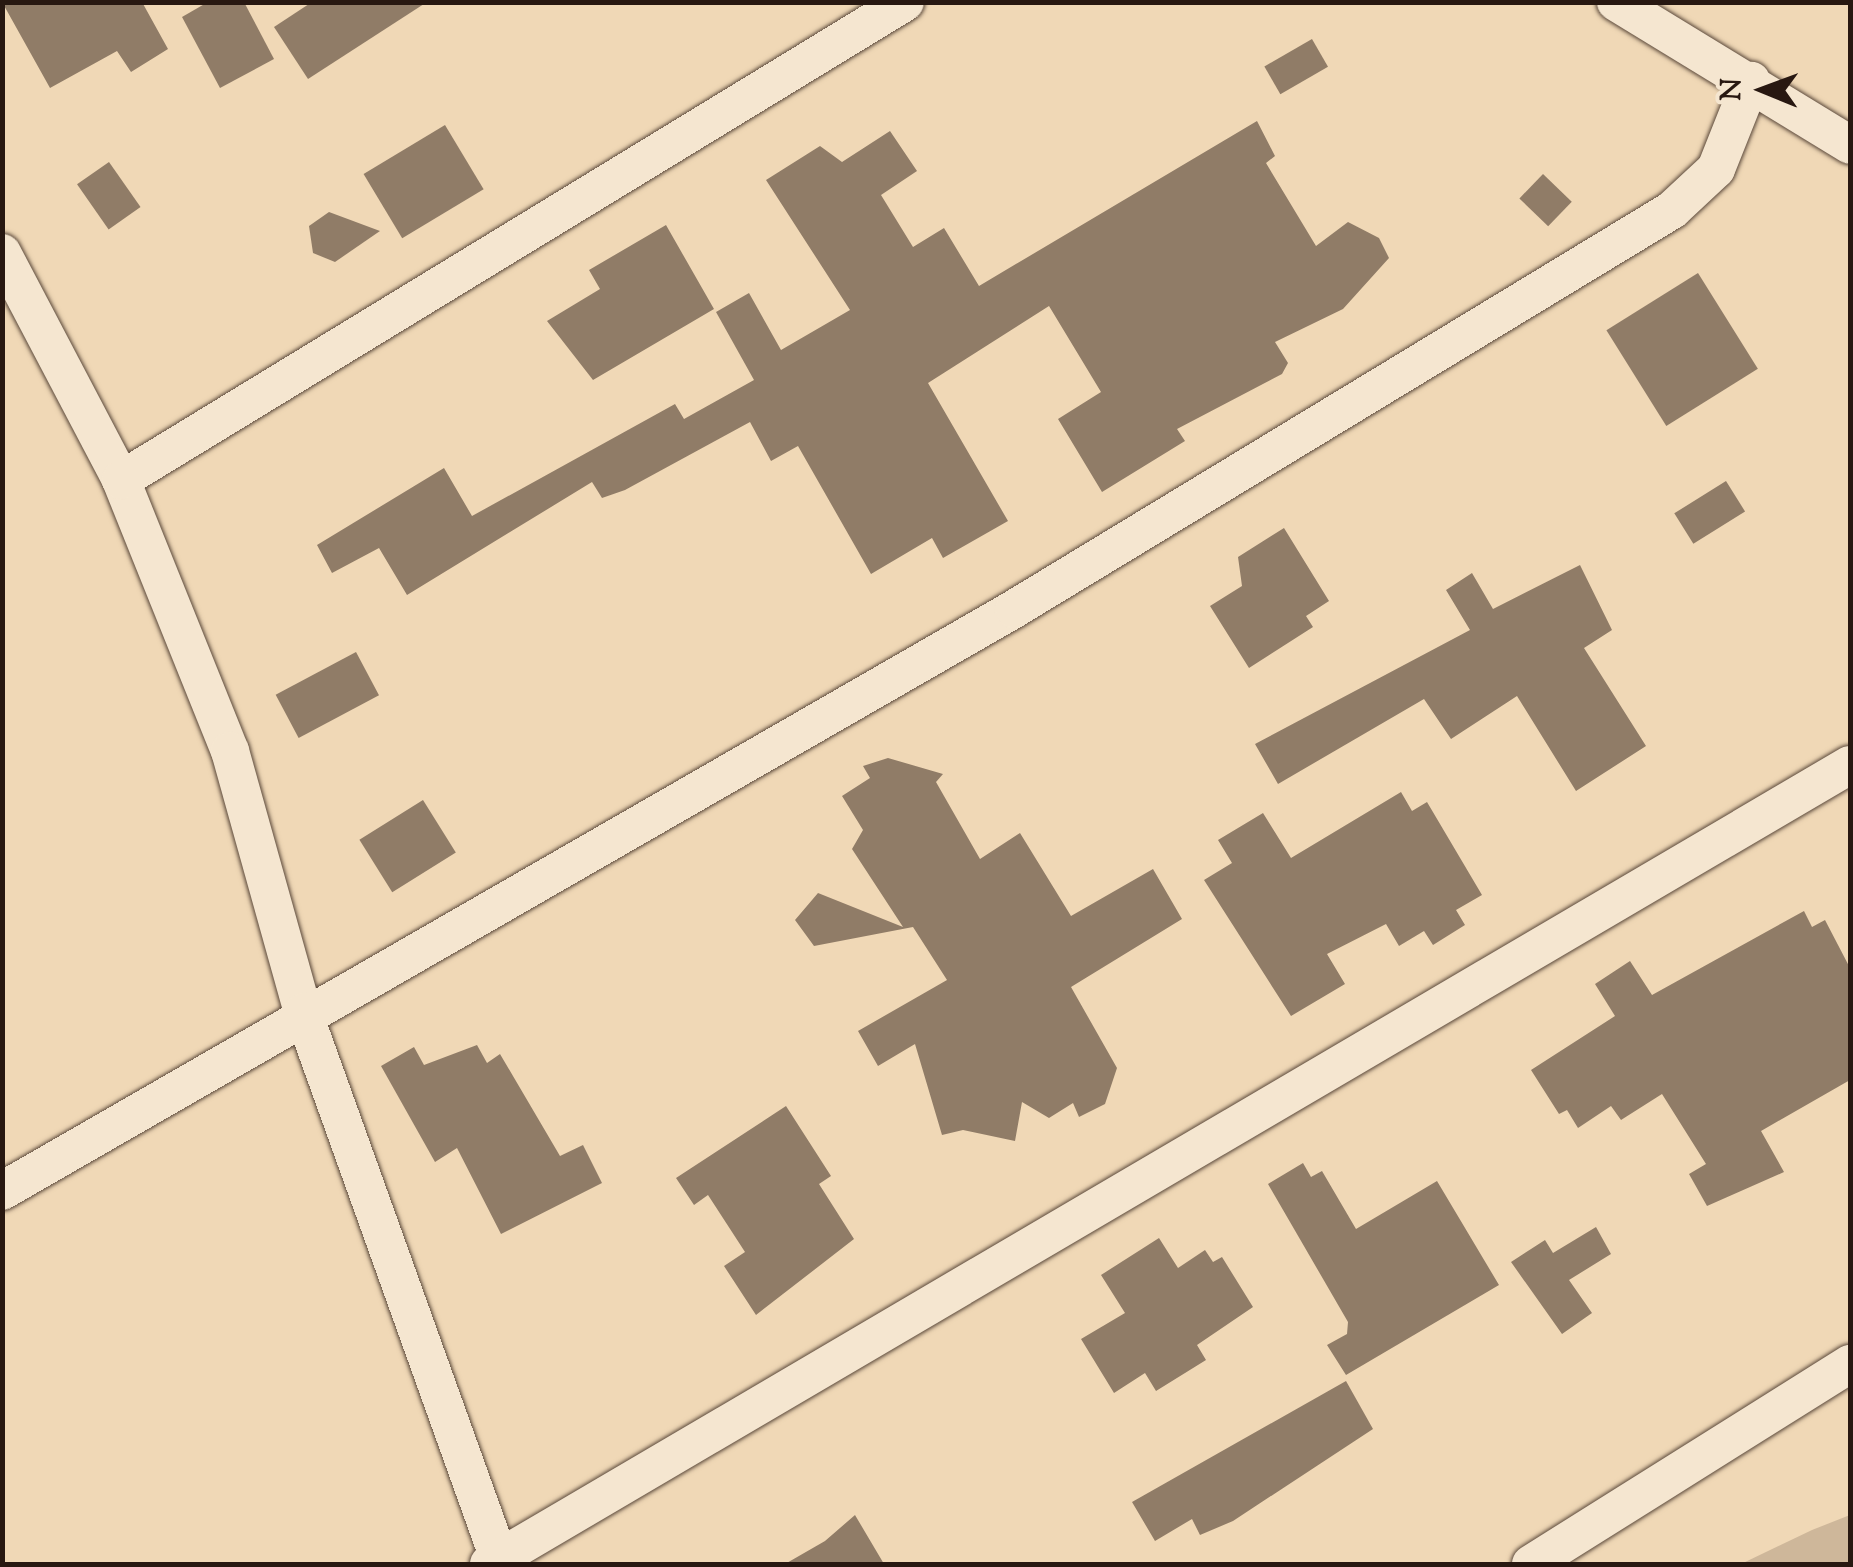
<!DOCTYPE html>
<html>
<head>
<meta charset="utf-8">
<style>
	body { margin:0 }
	#map { position:relative; width:1853px; height:1567px; overflow:hidden; background:#f0d8b6; font-family:"Sorts Mill Goudy",serif }
	div>[style] { position:absolute }
	.green>* { inset:0; background:#ceb79a }
	.building>* { inset:0; background:#907c67; transform-origin:0 0 }
	.roads { filter:drop-shadow(0 0 2px #5a483a) drop-shadow(0 0 2px #5a483a) }
	.street>* { height:38px; margin:-19px; padding:0 19px; transform-origin:19px; border-radius:19px; background:#f5e6d0 }
	span { translate:-50% -50%; white-space:nowrap; text-align:center; line-height:1.15; -webkit-text-stroke:10px #f5e6d0; paint-order:stroke }
	.frame { position:absolute; inset:0; border:5px solid #281811; pointer-events:none }
	.north { position:absolute; left:1713px; top:40px; width:100px; height:100px; -webkit-text-stroke:8px #f5e6d0; paint-order:stroke; rotate:271deg; font-size:28px; font-weight:700; line-height:40px; text-align:center; color:#281811 }
	.north::after { content:''; display:block; margin:auto; width:35px; height:45px; background:#281811; clip-path:polygon(50% 0,100% 100%,50% 72%,0 100%) }
</style>
</head>
<body>
<div id="map">
	<div class="green">
		<div style="clip-path:polygon(1850px 1515px,1850px 1564px,1741px 1564px,1812px 1530px)"></div>
	</div>
	<div class="building">
		<div style="clip-path:polygon(2px 2px,142px 2px,168px 49px,131px 72px,117px 51px,50px 88px)"></div>
		<div style="clip-path:polygon(208px 2px,244px 2px,274px 59px,220px 88px,182px 17px)"></div>
		<div style="clip-path:polygon(312px 2px,427px 2px,308px 79px,274px 27px)"></div>
		<div style="left:1312px;top:39px;width:32px;height:55px;rotate:60deg"></div>
		<div style="clip-path:polygon(1257px 121px,1275px 156px,1266px 163px,1316px 246px,1348px 222px,1379px 238px,1389px 258px,1343px 309px,1275px 342px,1288px 363px,1282px 374px,1177px 429px,1185px 441px,1102px 492px,1058px 419px,1101px 392px,1049px 306px,928px 383px,1008px 521px,943px 558px,932px 538px,871px 574px,798px 446px,771px 461px,750px 422px,625px 490px,602px 498px,592px 482px,407px 595px,379px 548px,332px 573px,317px 545px,444px 468px,472px 516px,675px 404px,684px 419px,754px 380px,716px 312px,749px 293px,781px 350px,850px 310px,766px 180px,820px 146px,842px 162px,890px 131px,917px 171px,881px 195px,913px 247px,944px 228px,979px 286px)"></div>
		<div style="left:445px;top:125px;width:75px;height:95px;rotate:59deg"></div>
		<div style="left:109px;top:162px;width:55px;height:39px;rotate:55deg"></div>
		<div style="left:1543px;top:174px;width:40px;height:34px;rotate:44deg"></div>
		<div style="clip-path:polygon(329px 212px,380px 231px,335px 262px,313px 253px,309px 226px)"></div>
		<div style="clip-path:polygon(666px 225px,714px 309px,593px 380px,547px 321px,600px 289px,589px 270px)"></div>
		<div style="left:1698px;top:273px;width:113px;height:108px;rotate:58deg"></div>
		<div style="left:1726px;top:481px;width:36px;height:61px;rotate:58deg"></div>
		<div style="clip-path:polygon(1284px 528px,1329px 601px,1306px 616px,1313px 627px,1249px 668px,1210px 606px,1242px 586px,1238px 557px)"></div>
		<div style="clip-path:polygon(1580px 565px,1612px 630px,1584px 648px,1646px 746px,1576px 791px,1517px 696px,1451px 739px,1424px 699px,1278px 784px,1255px 744px,1470px 630px,1446px 590px,1472px 573px,1493px 609px)"></div>
		<div style="left:356px;top:652px;width:49px;height:91px;rotate:62deg"></div>
		<div style="clip-path:polygon(888px 758px,943px 774px,936px 782px,980px 859px,1020px 833px,1071px 916px,1153px 869px,1182px 919px,1071px 987px,1117px 1068px,1105px 1104px,1079px 1117px,1073px 1103px,1049px 1118px,1022px 1102px,1015px 1141px,963px 1130px,942px 1135px,915px 1044px,878px 1066px,858px 1031px,947px 980px,913px 927px,814px 946px,795px 920px,818px 893px,903px 927px,852px 849px,863px 830px,842px 796px,870px 778px,863px 766px)"></div>
		<div style="clip-path:polygon(1401px 792px,1412px 811px,1427px 802px,1482px 895px,1456px 910px,1465px 925px,1433px 945px,1424px 931px,1399px 946px,1386px 924px,1327px 954px,1345px 984px,1291px 1016px,1204px 880px,1232px 863px,1218px 840px,1263px 813px,1291px 858px)"></div>
		<div style="left:423px;top:800px;width:62px;height:75px;rotate:58deg"></div>
		<div style="clip-path:polygon(1804px 911px,1812px 927px,1825px 920px,1850px 968px,1850px 1080px,1761px 1131px,1784px 1172px,1707px 1206px,1689px 1174px,1706px 1164px,1662px 1094px,1621px 1120px,1611px 1106px,1578px 1128px,1567px 1110px,1559px 1114px,1531px 1070px,1615px 1016px,1595px 984px,1630px 961px,1652px 995px)"></div>
		<div style="clip-path:polygon(477px 1045px,487px 1063px,500px 1054px,560px 1156px,583px 1145px,602px 1183px,501px 1234px,457px 1148px,435px 1162px,381px 1066px,414px 1047px,424px 1065px)"></div>
		<div style="clip-path:polygon(786px 1106px,831px 1176px,819px 1184px,854px 1239px,756px 1315px,724px 1266px,745px 1252px,708px 1195px,694px 1205px,676px 1178px)"></div>
		<div style="clip-path:polygon(1303px 1163px,1311px 1177px,1322px 1171px,1356px 1229px,1437px 1181px,1499px 1285px,1346px 1375px,1327px 1345px,1347px 1334px,1348px 1322px,1268px 1184px)"></div>
		<div style="clip-path:polygon(1596px 1227px,1611px 1254px,1569px 1280px,1592px 1313px,1562px 1334px,1511px 1262px,1545px 1240px,1553px 1253px)"></div>
		<div style="clip-path:polygon(1159px 1238px,1178px 1268px,1205px 1250px,1213px 1262px,1222px 1257px,1253px 1307px,1197px 1345px,1206px 1360px,1156px 1391px,1145px 1373px,1114px 1393px,1081px 1339px,1125px 1313px,1101px 1275px)"></div>
		<div style="clip-path:polygon(1346px 1381px,1373px 1429px,1233px 1521px,1200px 1535px,1192px 1519px,1155px 1541px,1132px 1502px)"></div>
		<div style="clip-path:polygon(855px 1515px,884px 1564px,785px 1564px,825px 1541px)"></div>
	</div>
	<div class="roads">
		<div class="street">
			<div style="left:1616px;top:2px;width:274px;rotate:31.4deg"></div>
			<div style="left:2px;top:253px;width:256px;rotate:62.3deg"></div>
			<div style="left:121px;top:480px;width:292px;rotate:68.1deg"></div>
			<div style="left:230px;top:751px;width:271px;rotate:74.4deg"></div>
			<div style="left:303px;top:1012px;width:586px;rotate:70.27deg"></div>
			<div style="left:121px;top:480px;width:918px;rotate:-31.37deg"></div>
			<div style="left:2px;top:1191px;width:1167px;rotate:-29.9deg"></div>
			<div style="left:1014px;top:609px;width:770px;rotate:-31.23deg"></div>
			<div style="left:1672px;top:210px;width:60px;rotate:-43deg"></div>
			<div style="left:1716px;top:169px;width:95px;rotate:-68.3deg"></div>
			<div style="left:489px;top:1564px;width:1578px;rotate:-30.42deg"></div>
			<div style="left:1531px;top:1564px;width:377px;rotate:-32.1deg"></div>
		</div>
	</div>
	<div class="frame"></div>
	<div class="north">N</div>
</div>
</body>
</html>
